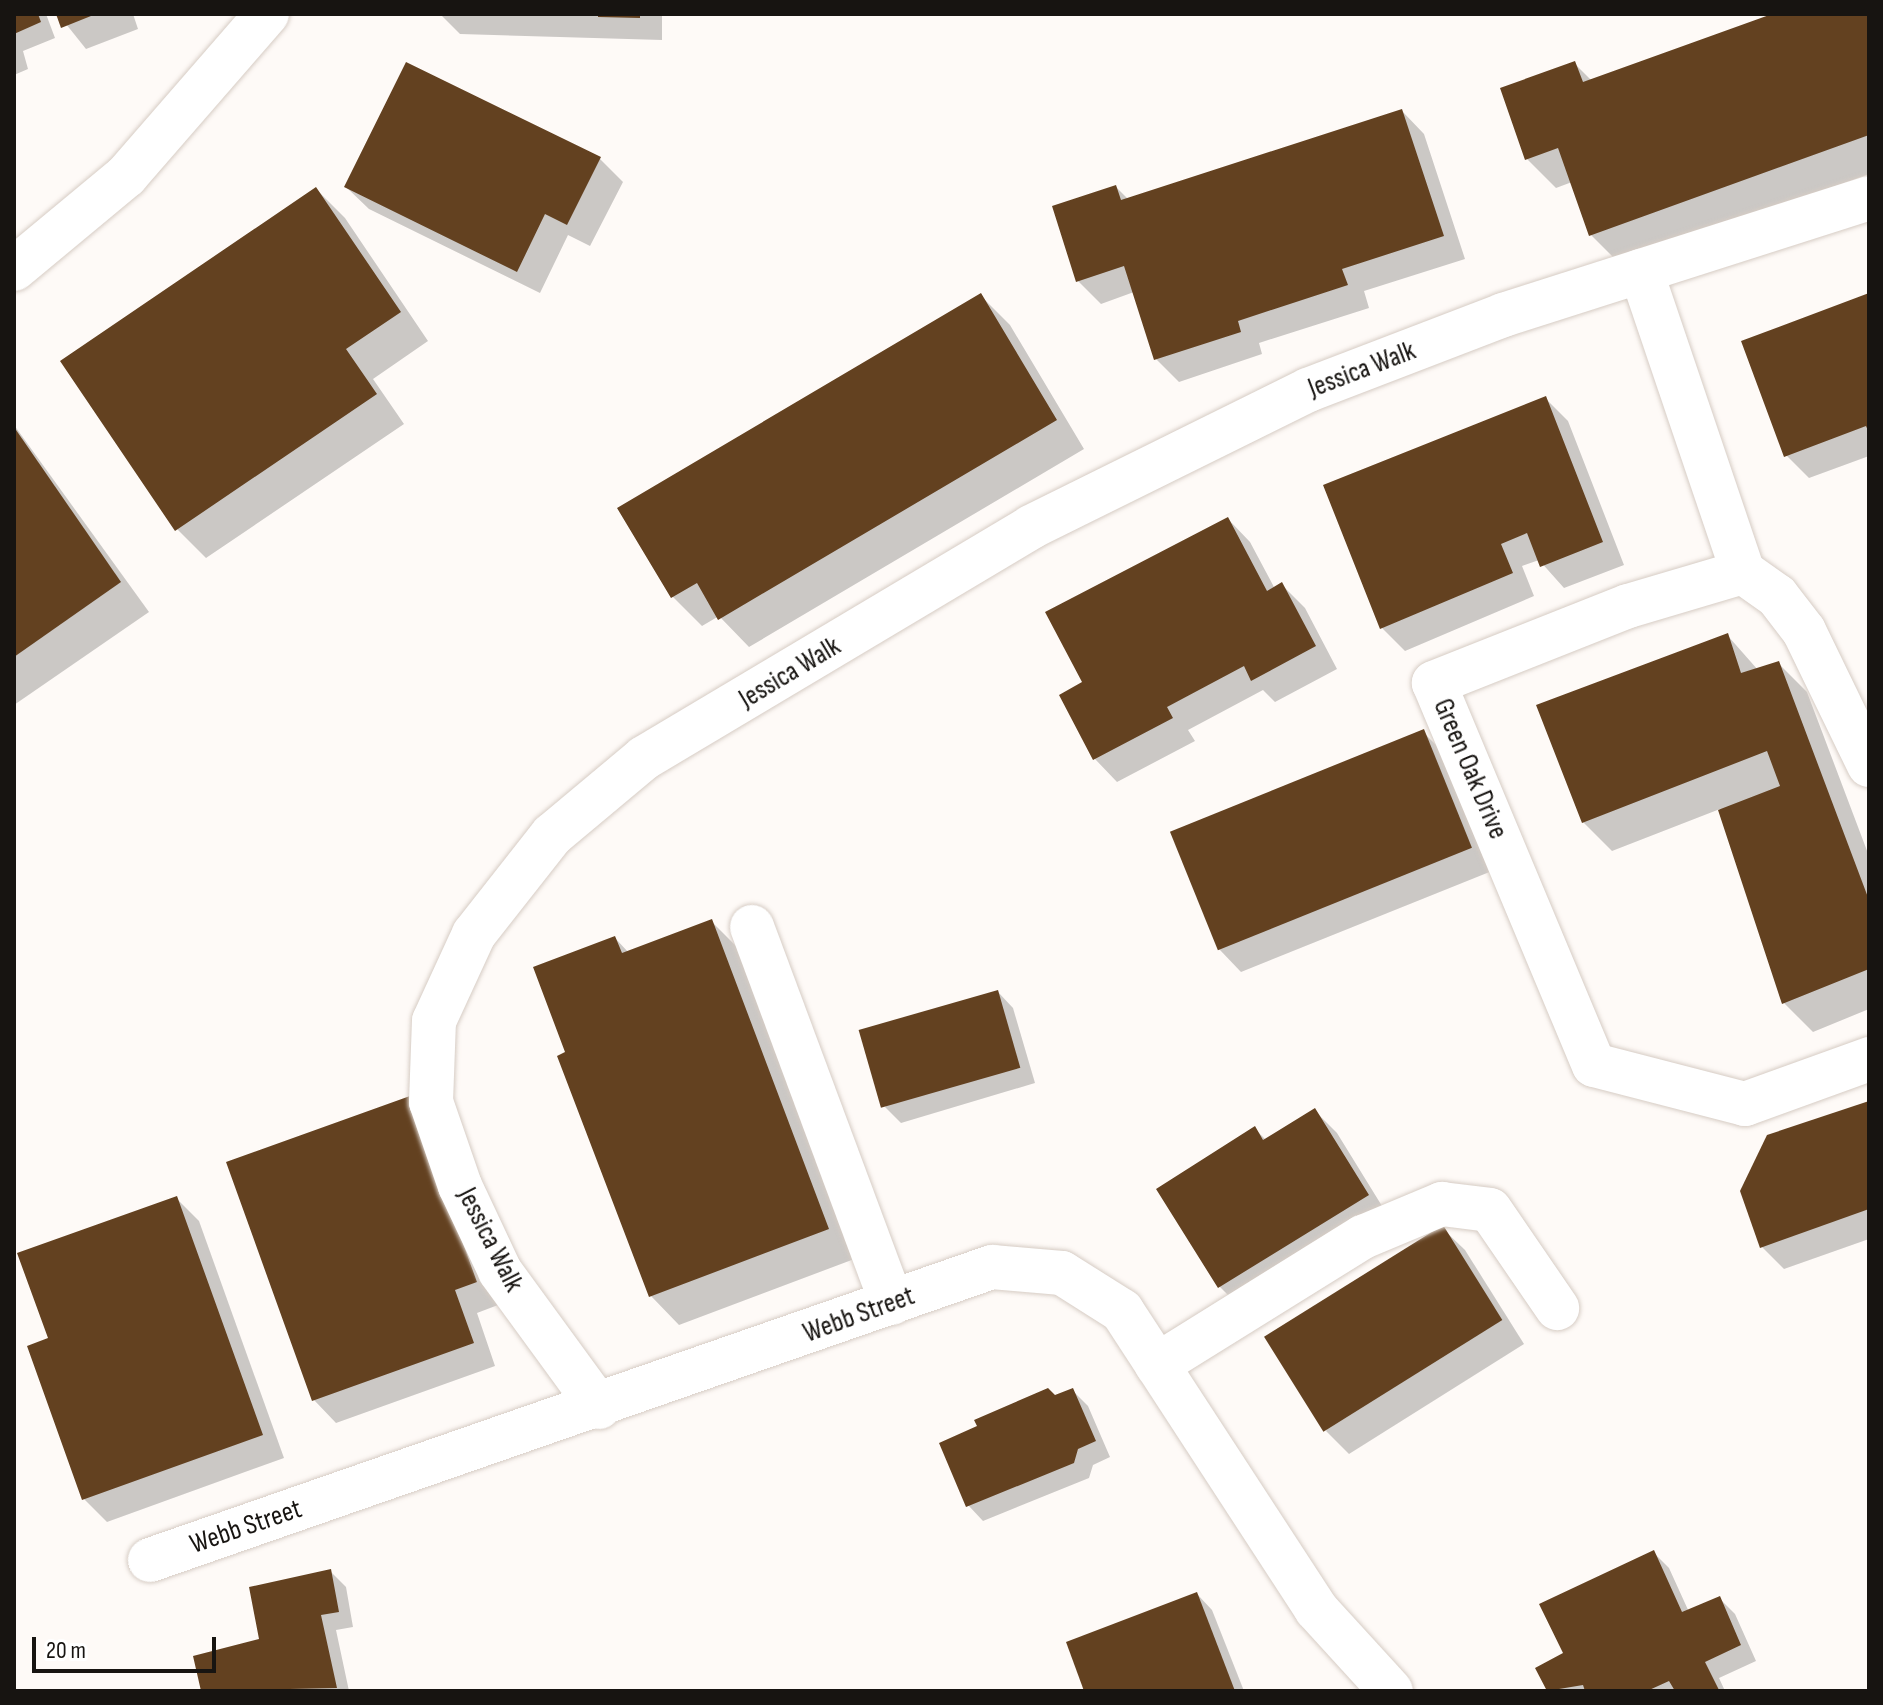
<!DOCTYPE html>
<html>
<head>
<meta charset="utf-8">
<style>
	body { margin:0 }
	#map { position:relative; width:1883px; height:1705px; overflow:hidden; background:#fefaf7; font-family:"Sofia Sans Condensed",sans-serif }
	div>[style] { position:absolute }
	.shadow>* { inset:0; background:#0003 }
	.building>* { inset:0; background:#634120; transform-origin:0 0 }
	.roads { filter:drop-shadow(0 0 2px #d6ccc4) drop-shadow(0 0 2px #d6ccc4) }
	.minor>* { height:44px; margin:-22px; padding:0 22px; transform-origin:22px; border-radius:22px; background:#fff }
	span { translate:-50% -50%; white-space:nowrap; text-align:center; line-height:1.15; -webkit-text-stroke:8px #fff; paint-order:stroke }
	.street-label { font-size:28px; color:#171411 }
	.frame { position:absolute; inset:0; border:16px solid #171411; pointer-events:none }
	.scale { position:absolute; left:32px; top:1637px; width:184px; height:36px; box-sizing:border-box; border:4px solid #171411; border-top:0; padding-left:10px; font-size:24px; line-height:28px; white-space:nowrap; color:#171411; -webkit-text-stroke:6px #fff; paint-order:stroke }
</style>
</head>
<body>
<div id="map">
	<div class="shadow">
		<div style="clip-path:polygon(14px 14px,46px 14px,55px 38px,23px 51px,28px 69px,14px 75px)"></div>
		<div style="clip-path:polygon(58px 14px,133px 14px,138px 29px,86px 49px)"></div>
		<div style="clip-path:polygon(440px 14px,662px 14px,662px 40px,460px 34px)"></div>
		<div style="clip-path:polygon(1778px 14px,1869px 14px,1869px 174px,1620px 264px,1591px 235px,1572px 182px,1556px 188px,1527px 159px,1574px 63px,1592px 81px)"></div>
		<div style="clip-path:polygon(1402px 111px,1424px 134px,1465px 259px,1364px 291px,1369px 308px,1259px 343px,1262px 354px,1179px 382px,1156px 359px,1134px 292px,1101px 304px,1078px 281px,1116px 187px,1129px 200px)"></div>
		<div style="clip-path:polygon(600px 159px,623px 182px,590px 246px,568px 235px,540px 293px,369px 209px,346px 187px)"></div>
		<div style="clip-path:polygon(316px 189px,345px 218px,428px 341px,373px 379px,404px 424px,206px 558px,177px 529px)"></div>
		<div style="clip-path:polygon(1869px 295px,1869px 456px,1809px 478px,1786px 455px)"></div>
		<div style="clip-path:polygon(981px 296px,1010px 325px,1084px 449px,749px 647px,719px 616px,702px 626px,673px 597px,620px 508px)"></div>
		<div style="clip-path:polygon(1545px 398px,1568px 421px,1624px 565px,1564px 588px,1539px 560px,1522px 566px,1534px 596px,1405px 651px,1382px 628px)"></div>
		<div style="clip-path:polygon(14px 425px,149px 612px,14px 705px)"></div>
		<div style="clip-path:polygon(1228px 519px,1250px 542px,1275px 589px,1282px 585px,1305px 608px,1337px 669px,1275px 702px,1263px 690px,1188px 730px,1195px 741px,1117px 782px,1095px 759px,1085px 683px)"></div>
		<div style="clip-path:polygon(1728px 636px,1758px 670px,1778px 663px,1807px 692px,1869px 856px,1869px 1009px,1813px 1032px,1784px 1003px,1720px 809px,1612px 851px,1583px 822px)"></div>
		<div style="clip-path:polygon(1423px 732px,1446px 755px,1492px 871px,1241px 972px,1219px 949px)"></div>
		<div style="clip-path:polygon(712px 922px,741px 951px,857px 1258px,679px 1325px,651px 1296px,568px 1054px,615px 938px,629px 953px)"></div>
		<div style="clip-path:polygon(998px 992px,1013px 1008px,1035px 1083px,901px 1123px,885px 1107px)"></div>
		<div style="clip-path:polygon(409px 1098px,498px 1305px,477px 1313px,495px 1366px,336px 1423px,314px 1400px)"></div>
		<div style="clip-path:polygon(1869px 1103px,1869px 1239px,1784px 1269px,1762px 1247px)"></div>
		<div style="clip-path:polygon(1315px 1111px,1337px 1133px,1390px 1219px,1243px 1310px,1220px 1287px,1158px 1190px,1255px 1129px,1266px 1140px)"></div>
		<div style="clip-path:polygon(176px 1198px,199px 1221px,284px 1458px,107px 1522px,84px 1499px,51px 1340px)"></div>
		<div style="clip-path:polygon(1442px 1228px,1465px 1250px,1524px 1344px,1349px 1454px,1326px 1431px)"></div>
		<div style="clip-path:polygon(1072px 1390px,1088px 1406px,1110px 1457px,1093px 1465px,1089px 1478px,983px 1521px,968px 1505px)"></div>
		<div style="clip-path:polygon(1653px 1552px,1669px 1568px,1689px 1612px,1719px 1598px,1735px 1614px,1756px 1661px,1719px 1678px,1725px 1691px,1549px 1691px,1538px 1669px,1566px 1654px)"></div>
		<div style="clip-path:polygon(330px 1571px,346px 1587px,353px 1627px,336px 1630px,349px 1691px,203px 1691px,195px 1657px,262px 1640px)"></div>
		<div style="clip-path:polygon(1197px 1594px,1212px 1610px,1244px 1691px,1086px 1691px)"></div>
	</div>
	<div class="building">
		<div style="clip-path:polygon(14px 14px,38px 14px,41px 22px,14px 34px)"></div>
		<div style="clip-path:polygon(56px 14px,96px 14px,61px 28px)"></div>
		<div style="clip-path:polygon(598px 14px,640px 14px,640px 18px,598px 17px)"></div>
		<div style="clip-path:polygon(1772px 14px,1869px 14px,1869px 135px,1589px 236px,1558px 148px,1525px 160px,1500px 88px,1575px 61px,1583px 82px)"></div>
		<div style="clip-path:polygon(406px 62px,601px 157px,567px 225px,545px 214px,517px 272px,344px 187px)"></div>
		<div style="clip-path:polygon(1402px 109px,1444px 236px,1342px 269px,1348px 285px,1238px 321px,1241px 332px,1154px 360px,1124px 266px,1076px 282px,1052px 206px,1116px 185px,1121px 200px)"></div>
		<div style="clip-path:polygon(316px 187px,401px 312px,346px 349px,377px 394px,175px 531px,60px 361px)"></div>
		<div style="clip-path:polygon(981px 293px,1057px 420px,718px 620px,697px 583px,671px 598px,617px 508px)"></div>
		<div style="clip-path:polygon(1869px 293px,1869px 433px,1866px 426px,1784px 457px,1741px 341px)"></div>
		<div style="clip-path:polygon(1546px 396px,1603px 542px,1540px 567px,1527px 533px,1501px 544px,1513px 573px,1380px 629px,1323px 485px)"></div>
		<div style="clip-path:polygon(14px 427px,121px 582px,14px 657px)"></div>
		<div style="clip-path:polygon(1228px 517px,1267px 591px,1282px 582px,1316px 646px,1251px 681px,1244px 666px,1167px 707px,1173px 718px,1093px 760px,1059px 695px,1082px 682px,1045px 612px)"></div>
		<div style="clip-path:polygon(1728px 633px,1741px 673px,1779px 661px,1869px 900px,1869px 969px,1782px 1004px,1718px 810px,1780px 786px,1767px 751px,1582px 823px,1536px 705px)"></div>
		<div style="left:1424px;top:729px;width:128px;height:274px;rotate:68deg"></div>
		<div style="clip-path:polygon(712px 919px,829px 1229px,649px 1297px,557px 1056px,565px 1052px,533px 967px,615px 936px,622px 953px)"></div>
		<div style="left:998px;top:990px;width:81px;height:145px;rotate:74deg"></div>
		<div style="clip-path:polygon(410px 1096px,477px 1282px,455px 1290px,474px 1343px,312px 1401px,226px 1162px)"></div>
		<div style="clip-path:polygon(1869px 1101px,1869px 1209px,1760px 1248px,1740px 1191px,1767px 1135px)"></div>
		<div style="clip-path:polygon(1315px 1108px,1369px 1195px,1218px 1288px,1156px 1189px,1255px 1126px,1263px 1140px)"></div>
		<div style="clip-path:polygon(177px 1196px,263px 1435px,82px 1500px,27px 1346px,48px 1338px,17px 1253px)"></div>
		<div style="left:1443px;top:1225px;width:112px;height:211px;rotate:58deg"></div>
		<div style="clip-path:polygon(1048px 1388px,1055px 1395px,1073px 1388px,1096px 1441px,1078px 1449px,1074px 1463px,966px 1507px,939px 1443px,977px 1426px,974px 1420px)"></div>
		<div style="clip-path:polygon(1654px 1550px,1682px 1612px,1720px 1596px,1741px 1645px,1705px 1662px,1719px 1690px,1675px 1691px,1669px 1681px,1647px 1691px,1585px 1691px,1583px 1685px,1547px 1691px,1535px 1668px,1563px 1653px,1539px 1604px)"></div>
		<div style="clip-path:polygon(331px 1569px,339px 1612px,321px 1615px,337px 1688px,201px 1691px,193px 1656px,259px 1639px,249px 1587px)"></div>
		<div style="clip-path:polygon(1197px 1592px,1235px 1691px,1084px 1691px,1066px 1642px)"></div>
	</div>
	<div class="roads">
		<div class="minor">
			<div style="left:14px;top:269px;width:146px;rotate:-39.7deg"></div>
			<div style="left:126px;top:176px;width:215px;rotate:-49deg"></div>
			<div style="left:1641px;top:271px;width:318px;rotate:71.3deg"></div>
			<div style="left:1869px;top:765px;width:149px;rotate:-115.9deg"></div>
			<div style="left:1804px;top:631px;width:44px;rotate:-127.6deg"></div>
			<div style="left:1777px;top:596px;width:42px;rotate:-144.8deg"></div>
			<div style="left:1743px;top:572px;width:120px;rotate:163.5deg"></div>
			<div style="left:1628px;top:606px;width:209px;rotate:158.4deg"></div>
			<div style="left:1434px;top:683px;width:414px;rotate:67.3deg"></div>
			<div style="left:1594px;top:1065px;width:156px;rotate:14.5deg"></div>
			<div style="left:1745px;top:1104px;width:132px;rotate:-19.9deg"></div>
			<div style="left:752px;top:927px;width:401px;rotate:69.6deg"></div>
			<div style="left:1157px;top:1365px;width:243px;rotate:-31.9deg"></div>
			<div style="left:1363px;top:1237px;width:86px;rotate:-22.7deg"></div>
			<div style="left:1442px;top:1204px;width:48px;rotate:7.1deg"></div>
			<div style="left:1490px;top:1210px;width:119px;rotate:55.6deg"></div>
			<div style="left:599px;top:1407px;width:168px;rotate:-126.1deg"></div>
			<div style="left:500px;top:1271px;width:94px;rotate:-115.2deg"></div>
			<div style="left:460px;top:1186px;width:89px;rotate:-109deg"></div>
			<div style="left:431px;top:1102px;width:81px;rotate:-87.9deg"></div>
			<div style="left:434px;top:1021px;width:96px;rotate:-65.3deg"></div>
			<div style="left:474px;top:934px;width:126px;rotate:-51.8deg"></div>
			<div style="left:552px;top:835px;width:120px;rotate:-39.9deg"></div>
			<div style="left:644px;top:758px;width:451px;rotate:-30.8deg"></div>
			<div style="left:1031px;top:527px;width:309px;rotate:-26.3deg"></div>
			<div style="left:1308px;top:390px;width:209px;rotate:-21deg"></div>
			<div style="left:1503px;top:315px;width:384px;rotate:-17.7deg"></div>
			<div style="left:150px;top:1560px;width:892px;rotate:-19.19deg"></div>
			<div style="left:992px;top:1267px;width:70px;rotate:4.9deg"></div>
			<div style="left:1062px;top:1273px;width:71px;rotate:32.3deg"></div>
			<div style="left:1122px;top:1311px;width:356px;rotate:56.9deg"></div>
			<div style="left:1316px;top:1609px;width:111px;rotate:47.6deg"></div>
		</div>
	</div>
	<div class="street-label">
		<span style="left:1362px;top:370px;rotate:-21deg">Jessica Walk</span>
		<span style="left:790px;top:673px;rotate:-31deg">Jessica Walk</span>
		<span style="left:1470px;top:769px;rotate:67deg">Green Oak Drive</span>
		<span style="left:490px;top:1240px;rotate:63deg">Jessica Walk</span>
		<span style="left:859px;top:1315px;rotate:-20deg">Webb Street</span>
		<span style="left:246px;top:1527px;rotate:-19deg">Webb Street</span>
	</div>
	<div class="frame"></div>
	<div class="scale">20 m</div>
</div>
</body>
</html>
